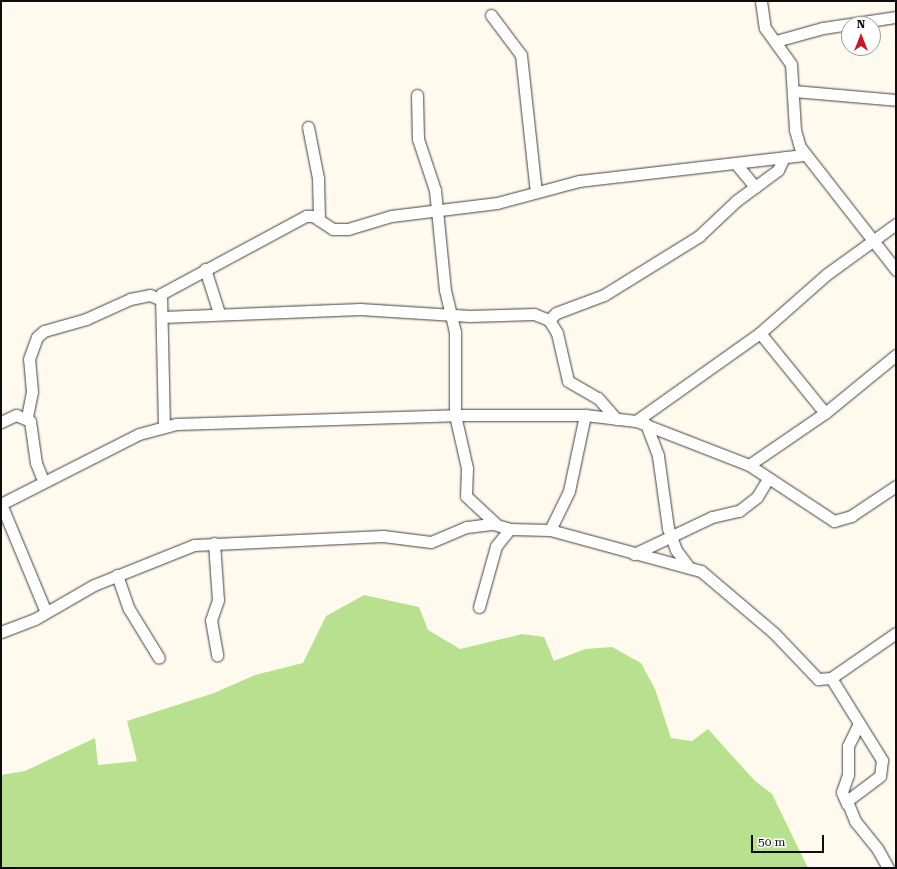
<!DOCTYPE html>
<html>
<head>
<meta charset="utf-8">
<style>
	body { margin:0 }
	#map { position:relative; width:897px; height:869px; overflow:hidden; background:#fffaed; font-family:"Roboto Serif",serif }
	div>[style] { position:absolute }
	.forest>* { inset:0; background:#b8e18f }
	.roads { filter:drop-shadow(0 0 1px #404040) drop-shadow(0 0 1px #404040) }
	.street>* { height:11px; margin:-5.5px; padding:0 5.5px; transform-origin:5.5px; border-radius:5.5px; background:#fff }
	span { translate:-50% -50%; white-space:nowrap; text-align:center; line-height:1.15; -webkit-text-stroke:4px #fff; paint-order:stroke }
	.frame { position:absolute; inset:0; border:2px solid #0d0d0d; pointer-events:none }
	.north { position:absolute; left:841px; top:16px; width:40px; height:40px; box-sizing:border-box; background:#fff; border:1px solid #9e9e9e; border-radius:50%; rotate:0deg; font-size:11px; font-weight:700; line-height:16px; text-align:center; color:#0d0d0d }
	.north::after { content:''; display:block; margin:auto; width:14px; height:18px; background:#cc1627; clip-path:polygon(50% 0,100% 100%,50% 72%,0 100%) }
	.scale { position:absolute; left:751px; top:835px; width:73px; height:18px; box-sizing:border-box; border:2px solid #0d0d0d; border-top:0; padding-left:5px; font-size:12px; line-height:14px; white-space:nowrap; color:#0d0d0d; -webkit-text-stroke:3px #fff; paint-order:stroke }
</style>
</head>
<body>
<div id="map">
	<div class="forest">
		<div style="clip-path:polygon(364px 595px,419px 607px,428px 630px,460px 649px,522px 634px,544px 637px,554px 661px,585px 649px,612px 647px,641px 663px,655px 689px,671px 738px,692px 741px,708px 729px,754px 780px,772px 794px,808px 868px,1px 868px,1px 775px,25px 771px,95px 738px,98px 765px,137px 761px,127px 721px,214px 693px,255px 675px,303px 663px,326px 616px)"></div>
	</div>
	<div class="roads">
		<div class="street">
			<div style="left:761px;top:1px;width:27px;rotate:82deg"></div>
			<div style="left:765px;top:28px;width:44px;rotate:54.2deg"></div>
			<div style="left:791px;top:64px;width:66px;rotate:86.5deg"></div>
			<div style="left:795px;top:130px;width:18px;rotate:74deg"></div>
			<div style="left:800px;top:147px;width:156px;rotate:52deg"></div>
			<div style="left:491px;top:15px;width:50px;rotate:53.1deg"></div>
			<div style="left:521px;top:55px;width:138px;rotate:83.8deg"></div>
			<div style="left:776px;top:41px;width:49px;rotate:-15.5deg"></div>
			<div style="left:823px;top:28px;width:74px;rotate:-8.6deg"></div>
			<div style="left:794px;top:91px;width:102px;rotate:5deg"></div>
			<div style="left:417px;top:95px;width:44px;rotate:88.7deg"></div>
			<div style="left:418px;top:139px;width:54px;rotate:71.6deg"></div>
			<div style="left:435px;top:190px;width:100px;rotate:84.3deg"></div>
			<div style="left:445px;top:290px;width:43px;rotate:76.6deg"></div>
			<div style="left:455px;top:332px;width:83px;rotate:90deg"></div>
			<div style="left:455px;top:415px;width:54px;rotate:77.2deg"></div>
			<div style="left:467px;top:468px;width:28px;rotate:92deg"></div>
			<div style="left:466px;top:496px;width:41px;rotate:43deg"></div>
			<div style="left:308px;top:127px;width:52px;rotate:78.9deg"></div>
			<div style="left:318px;top:178px;width:42px;rotate:88.6deg"></div>
			<div style="left:736px;top:164px;width:30px;rotate:50deg"></div>
			<div style="left:205px;top:269px;width:46px;rotate:72.3deg"></div>
			<div style="left:162px;top:317px;width:198px;rotate:-2.3deg"></div>
			<div style="left:360px;top:309px;width:110px;rotate:3.6deg"></div>
			<div style="left:470px;top:316px;width:64px;rotate:-1.8deg"></div>
			<div style="left:534px;top:314px;width:16px;rotate:22deg"></div>
			<div style="left:549px;top:320px;width:15px;rotate:58deg"></div>
			<div style="left:557px;top:333px;width:49px;rotate:77.1deg"></div>
			<div style="left:568px;top:381px;width:34px;rotate:30deg"></div>
			<div style="left:598px;top:398px;width:28px;rotate:49deg"></div>
			<div style="left:549px;top:320px;width:10px;rotate:-45deg"></div>
			<div style="left:556px;top:313px;width:51px;rotate:-20.6deg"></div>
			<div style="left:604px;top:295px;width:112px;rotate:-31.8deg"></div>
			<div style="left:699px;top:236px;width:51px;rotate:-43.4deg"></div>
			<div style="left:736px;top:201px;width:52px;rotate:-36.4deg"></div>
			<div style="left:778px;top:170px;width:14px;rotate:-65deg"></div>
			<div style="left:760px;top:333px;width:103px;rotate:50.9deg"></div>
			<div style="left:27px;top:417px;width:25px;rotate:-79deg"></div>
			<div style="left:32px;top:392px;width:33px;rotate:-95deg"></div>
			<div style="left:29px;top:359px;width:23px;rotate:-70deg"></div>
			<div style="left:37px;top:337px;width:9px;rotate:-41deg"></div>
			<div style="left:44px;top:331px;width:44px;rotate:-15.9deg"></div>
			<div style="left:86px;top:319px;width:48px;rotate:-24.4deg"></div>
			<div style="left:130px;top:299px;width:20px;rotate:-11deg"></div>
			<div style="left:150px;top:295px;width:10px;rotate:24deg"></div>
			<div style="left:636px;top:421px;width:152px;rotate:-35.4deg"></div>
			<div style="left:760px;top:333px;width:89px;rotate:-41.4deg"></div>
			<div style="left:827px;top:274px;width:85px;rotate:-35.9deg"></div>
			<div style="left:1px;top:422px;width:17px;rotate:-25deg"></div>
			<div style="left:16px;top:415px;width:15px;rotate:23deg"></div>
			<div style="left:30px;top:421px;width:42px;rotate:81.9deg"></div>
			<div style="left:36px;top:463px;width:18px;rotate:68deg"></div>
			<div style="left:646px;top:424px;width:34px;rotate:69deg"></div>
			<div style="left:658px;top:456px;width:73px;rotate:82.1deg"></div>
			<div style="left:668px;top:528px;width:23px;rotate:70deg"></div>
			<div style="left:676px;top:550px;width:20px;rotate:53deg"></div>
			<div style="left:164px;top:426px;width:132px;rotate:-91.3deg"></div>
			<div style="left:161px;top:294px;width:165px;rotate:-28.3deg"></div>
			<div style="left:306px;top:216px;width:7px"></div>
			<div style="left:313px;top:216px;width:24px;rotate:33deg"></div>
			<div style="left:333px;top:229px;width:15px"></div>
			<div style="left:348px;top:229px;width:45px;rotate:-16.8deg"></div>
			<div style="left:391px;top:216px;width:107px;rotate:-7deg"></div>
			<div style="left:497px;top:203px;width:85px;rotate:-15deg"></div>
			<div style="left:579px;top:181px;width:227px;rotate:-6.6deg"></div>
			<div style="left:749px;top:465px;width:92px;rotate:-34.4deg"></div>
			<div style="left:825px;top:413px;width:92px;rotate:-39.2deg"></div>
			<div style="left:1px;top:504px;width:155px;rotate:-26.9deg"></div>
			<div style="left:139px;top:434px;width:38px;rotate:-15deg"></div>
			<div style="left:176px;top:424px;width:279px;rotate:-1.8deg"></div>
			<div style="left:455px;top:415px;width:130px"></div>
			<div style="left:585px;top:415px;width:51px;rotate:6.7deg"></div>
			<div style="left:636px;top:421px;width:121px;rotate:21.3deg"></div>
			<div style="left:749px;top:465px;width:102px;rotate:33.4deg"></div>
			<div style="left:834px;top:521px;width:18px;rotate:-16deg"></div>
			<div style="left:851px;top:516px;width:54px;rotate:-33.7deg"></div>
			<div style="left:1px;top:504px;width:117px;rotate:67.4deg"></div>
			<div style="left:550px;top:530px;width:43px;rotate:-64deg"></div>
			<div style="left:569px;top:491px;width:78px;rotate:-78.1deg"></div>
			<div style="left:214px;top:543px;width:57px;rotate:86deg"></div>
			<div style="left:218px;top:600px;width:21px;rotate:109deg"></div>
			<div style="left:211px;top:620px;width:36px;rotate:80deg"></div>
			<div style="left:634px;top:554px;width:86px;rotate:-25.4deg"></div>
			<div style="left:712px;top:517px;width:28px;rotate:-13deg"></div>
			<div style="left:739px;top:511px;width:23px;rotate:-38deg"></div>
			<div style="left:757px;top:497px;width:21px;rotate:-59deg"></div>
			<div style="left:117px;top:575px;width:36px;rotate:71deg"></div>
			<div style="left:129px;top:609px;width:57px;rotate:58.5deg"></div>
			<div style="left:479px;top:607px;width:63px;rotate:-74.4deg"></div>
			<div style="left:496px;top:546px;width:22px;rotate:-51deg"></div>
			<div style="left:1px;top:632px;width:36px;rotate:-21deg"></div>
			<div style="left:35px;top:619px;width:68px;rotate:-30deg"></div>
			<div style="left:94px;top:585px;width:108px;rotate:-21.8deg"></div>
			<div style="left:194px;top:545px;width:189px;rotate:-2.7deg"></div>
			<div style="left:383px;top:536px;width:48px;rotate:7.1deg"></div>
			<div style="left:431px;top:542px;width:39px;rotate:-23deg"></div>
			<div style="left:467px;top:527px;width:26px;rotate:-7deg"></div>
			<div style="left:493px;top:524px;width:18px;rotate:16deg"></div>
			<div style="left:510px;top:529px;width:40px;rotate:1.4deg"></div>
			<div style="left:550px;top:530px;width:156px;rotate:15.2deg"></div>
			<div style="left:701px;top:571px;width:96px;rotate:40.3deg"></div>
			<div style="left:774px;top:633px;width:64px;rotate:46.3deg"></div>
			<div style="left:818px;top:679px;width:13px;rotate:-4deg"></div>
			<div style="left:831px;top:678px;width:79px;rotate:-34.7deg"></div>
			<div style="left:831px;top:678px;width:97px;rotate:58.1deg"></div>
			<div style="left:882px;top:760px;width:16px;rotate:97deg"></div>
			<div style="left:880px;top:776px;width:41px;rotate:142.9deg"></div>
			<div style="left:847px;top:801px;width:22px;rotate:68deg"></div>
			<div style="left:855px;top:821px;width:35px;rotate:51deg"></div>
			<div style="left:877px;top:848px;width:23px;rotate:61deg"></div>
			<div style="left:847px;top:804px;width:13px;rotate:-113deg"></div>
			<div style="left:842px;top:792px;width:18px;rotate:-71deg"></div>
			<div style="left:848px;top:775px;width:29px;rotate:-90deg"></div>
			<div style="left:848px;top:746px;width:25px;rotate:-64deg"></div>
		</div>
	</div>
	<div class="frame"></div>
	<div class="north">N</div>
	<div class="scale">50 m</div>
</div>
</body>
</html>
